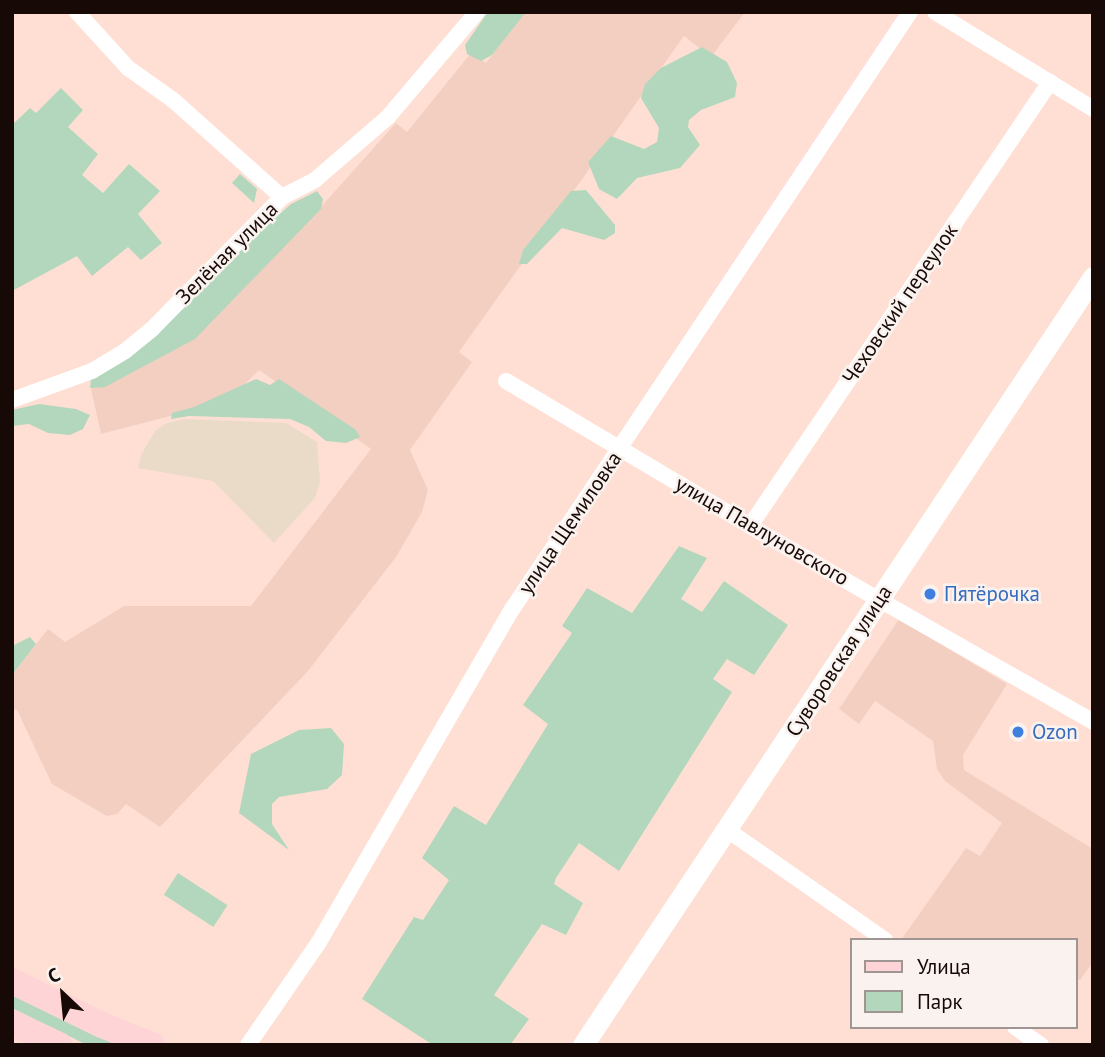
<!DOCTYPE html>
<html>
<head>
<meta charset="utf-8">
<style>
	body { margin:0 }
	#map { position:relative; width:1105px; height:1057px; overflow:hidden; background:#ffdfd3; font-family:"PT Sans",sans-serif }
	div>[style] { position:absolute }
	.commercial>* { inset:0; background:#e9dbc8 }
	.built>* { inset:0; background:#f3cfc1 }
	.green>* { inset:0; background:#b3d7bd; transform-origin:0 0 }
	.minor>* { height:16px; margin:-8px; padding:0 8px; transform-origin:8px; border-radius:8px; background:#fff }
	.tertiary>* { height:21px; margin:-10.5px; padding:0 10.5px; transform-origin:10.5px; border-radius:10.5px; background:#fff }
	.primary>* { height:26px; margin:-13px; padding:0 13px; transform-origin:13px; border-radius:13px; background:#fed4d6 }
	.dots>* { width:19px; height:19px; translate:-50% -50%; box-sizing:border-box; border:4px solid #faf2ef; border-radius:50% }
	span { translate:-50% -50%; white-space:nowrap; text-align:center; line-height:1.15; -webkit-text-stroke:5px #faf2ef; paint-order:stroke }
	.street-label { font-size:21px; color:#170a06 }
	.shop-label { font-size:21px; color:#366cbe }
	.left { translate:0 -50%; text-align:left }
	.frame { position:absolute; inset:0; border:14px solid #170a06; pointer-events:none }
	.legend { position:absolute; left:850px; top:938px; width:228px; height:91px; box-sizing:border-box; background:#faf2ef; border:2px solid #9f9592; margin:0; padding:9px 12px; list-style:none; font-size:21px; color:#170a06 }
	.legend li { display:flex; align-items:center; gap:14px; height:35px }
	.legend b { width:35px; border:2px solid #9f9592 }
	.north { position:absolute; left:28px; top:959px; width:70px; height:70px; -webkit-text-stroke:5px #faf2ef; paint-order:stroke; rotate:334deg; font-size:19px; font-weight:700; line-height:28px; text-align:center; color:#170a06 }
	.north::after { content:''; display:block; margin:auto; width:24px; height:32px; background:#170a06; clip-path:polygon(50% 0,100% 100%,50% 72%,0 100%) }
</style>
</head>
<body>
<div id="map">
	<div class="commercial">
		<div style="clip-path:polygon(185px 419px,286px 423px,317px 442px,320px 482px,315px 498px,274px 543px,213px 481px,138px 468px,141px 455px,155px 431px,167px 423px)"></div>
	</div>
	<div class="built">
		<div style="clip-path:polygon(525px 12px,745px 12px,711px 57px,684px 36px,459px 352px,472px 362px,410px 450px,428px 490px,422px 512px,396px 557px,308px 671px,160px 827px,126px 804px,117px 814px,107px 816px,52px 784px,17px 710px,12px 709px,12px 675px,48px 629px,65px 642px,124px 606px,251px 606px,371px 449px,259px 370px,238px 391px,197px 409px,101px 434px,91px 389px,196px 332px,303px 227px,396px 123px,407px 132px,471px 53px,486px 63px)"></div>
		<div style="clip-path:polygon(899px 619px,1007px 684px,963px 755px,964px 770px,1093px 849px,1093px 962px,1080px 980px,1075px 977px,1075px 940px,901px 940px,966px 848px,980px 856px,1002px 823px,945px 781px,937px 769px,933px 741px,875px 701px,859px 724px,839px 709px)"></div>
	</div>
	<div class="green">
		<div style="clip-path:polygon(488px 12px,526px 12px,492px 55px,481px 61px,467px 54px,465px 45px)"></div>
		<div style="clip-path:polygon(702px 47px,727px 62px,737px 83px,735px 97px,701px 110px,689px 120px,688px 127px,700px 145px,680px 168px,637px 178px,617px 199px,599px 189px,588px 162px,611px 136px,644px 149px,657px 142px,659px 128px,641px 98px,645px 84px,661px 68px)"></div>
		<div style="clip-path:polygon(61px 88px,83px 110px,68px 127px,98px 154px,82px 175px,103px 193px,129px 164px,160px 191px,138px 214px,162px 243px,141px 260px,128px 247px,92px 276px,77px 256px,12px 291px,12px 125px,30px 108px,36px 113px)"></div>
		<div style="clip-path:polygon(240px 174px,257px 189px,254px 203px,232px 183px)"></div>
		<div style="clip-path:polygon(586px 190px,615px 225px,615px 233px,604px 240px,562px 228px,527px 264px,519px 264px,523px 250px,571px 191px)"></div>
		<div style="clip-path:polygon(317px 191px,323px 199px,321px 209px,195px 339px,105px 387px,90px 388px,91px 379px,291px 204px)"></div>
		<div style="clip-path:polygon(256px 379px,270px 385px,279px 379px,356px 430px,360px 437px,346px 443px,326px 441px,309px 427px,290px 419px,189px 416px,171px 419px,172px 413px,194px 407px)"></div>
		<div style="clip-path:polygon(39px 404px,76px 409px,90px 415px,83px 429px,70px 435px,48px 433px,29px 424px,12px 426px,12px 410px)"></div>
		<div style="clip-path:polygon(679px 546px,707px 558px,681px 599px,702px 612px,724px 581px,788px 625px,754px 675px,727px 659px,713px 679px,732px 692px,619px 871px,579px 843px,556px 878px,554px 884px,583px 903px,566px 935px,542px 924px,494px 995px,529px 1019px,510px 1045px,433px 1045px,362px 999px,414px 917px,423px 920px,449px 880px,422px 858px,454px 806px,486px 825px,548px 724px,523px 705px,572px 633px,562px 626px,587px 588px,632px 613px)"></div>
		<div style="clip-path:polygon(30px 637px,36px 644px,12px 675px,12px 646px)"></div>
		<div style="clip-path:polygon(331px 728px,344px 744px,342px 775px,327px 789px,279px 797px,272px 804px,272px 824px,289px 850px,239px 813px,251px 754px,299px 730px)"></div>
		<div style="left:178px;top:873px;width:59px;height:26px;rotate:33deg"></div>
		<div style="clip-path:polygon(12px 995px,94px 1035px,117px 1045px,87px 1045px,12px 1008px)"></div>
	</div>
	<div class="minor">
		<div style="left:77px;top:12px;width:76px;rotate:47.7deg"></div>
		<div style="left:128px;top:68px;width:55px;rotate:35.4deg"></div>
		<div style="left:173px;top:100px;width:146px;rotate:41.7deg"></div>
		<div style="left:935px;top:12px;width:185px;rotate:31.5deg"></div>
		<div style="left:506px;top:381px;width:284px;rotate:30.7deg"></div>
		<div style="left:750px;top:526px;width:395px;rotate:29.7deg"></div>
		<div style="left:12px;top:400px;width:85px;rotate:-19.9deg"></div>
		<div style="left:92px;top:371px;width:39px;rotate:-31deg"></div>
		<div style="left:125px;top:351px;width:35px;rotate:-39deg"></div>
		<div style="left:152px;top:329px;width:185px;rotate:-45.4deg"></div>
		<div style="left:282px;top:197px;width:37px;rotate:-27deg"></div>
		<div style="left:315px;top:180px;width:96px;rotate:-40.8deg"></div>
		<div style="left:388px;top:117px;width:138px;rotate:-49.7deg"></div>
		<div style="left:750px;top:526px;width:536px;rotate:-55.95deg"></div>
		<div style="left:726px;top:829px;width:194px;rotate:34.9deg"></div>
		<div style="left:1015px;top:1027px;width:32px;rotate:35deg"></div>
		<div style="left:248px;top:1045px;width:125px;rotate:-55.4deg"></div>
		<div style="left:319px;top:942px;width:386px;rotate:-59.9deg"></div>
		<div style="left:513px;top:608px;width:716px;rotate:-56.33deg"></div>
	</div>
	<div class="tertiary">
		<div style="left:583px;top:1045px;width:922px;rotate:-56.41deg"></div>
	</div>
	<div class="primary">
		<div style="left:12px;top:981px;width:100px;rotate:26.1deg"></div>
		<div style="left:102px;top:1025px;width:54px;rotate:21.8deg"></div>
		<div style="left:12px;top:1023px;width:52px;rotate:25.1deg"></div>
	</div>
	<div class="dots">
		<div style="left:930px;top:594px;background:#3f7fe0"></div>
		<div style="left:1018px;top:732px;background:#3f7fe0"></div>
	</div>
	<div class="street-label">
		<span style="left:227px;top:253px;rotate:-45deg">Зелёная улица</span>
		<span style="left:900px;top:304px;rotate:-56deg">Чеховский переулок</span>
		<span style="left:570px;top:523px;rotate:-56deg">улица Щемиловка</span>
		<span style="left:762px;top:531px;rotate:30deg">улица Павлуновского</span>
		<span style="left:839px;top:661px;rotate:-57deg">Суворовская улица</span>
	</div>
	<div class="shop-label">
		<span class="left" style="left:944px;top:594px">Пятёрочка</span>
		<span class="left" style="left:1032px;top:732px">Ozon</span>
	</div>
	<div class="frame"></div>
	<ul class="legend">
	<li><b style="height:9px;background:#fed4d6"></b>Улица</li>
	<li><b style="height:19px;background:#b3d7bd"></b>Парк</li>
	</ul>
	<div class="north">С</div>
</div>
</body>
</html>
